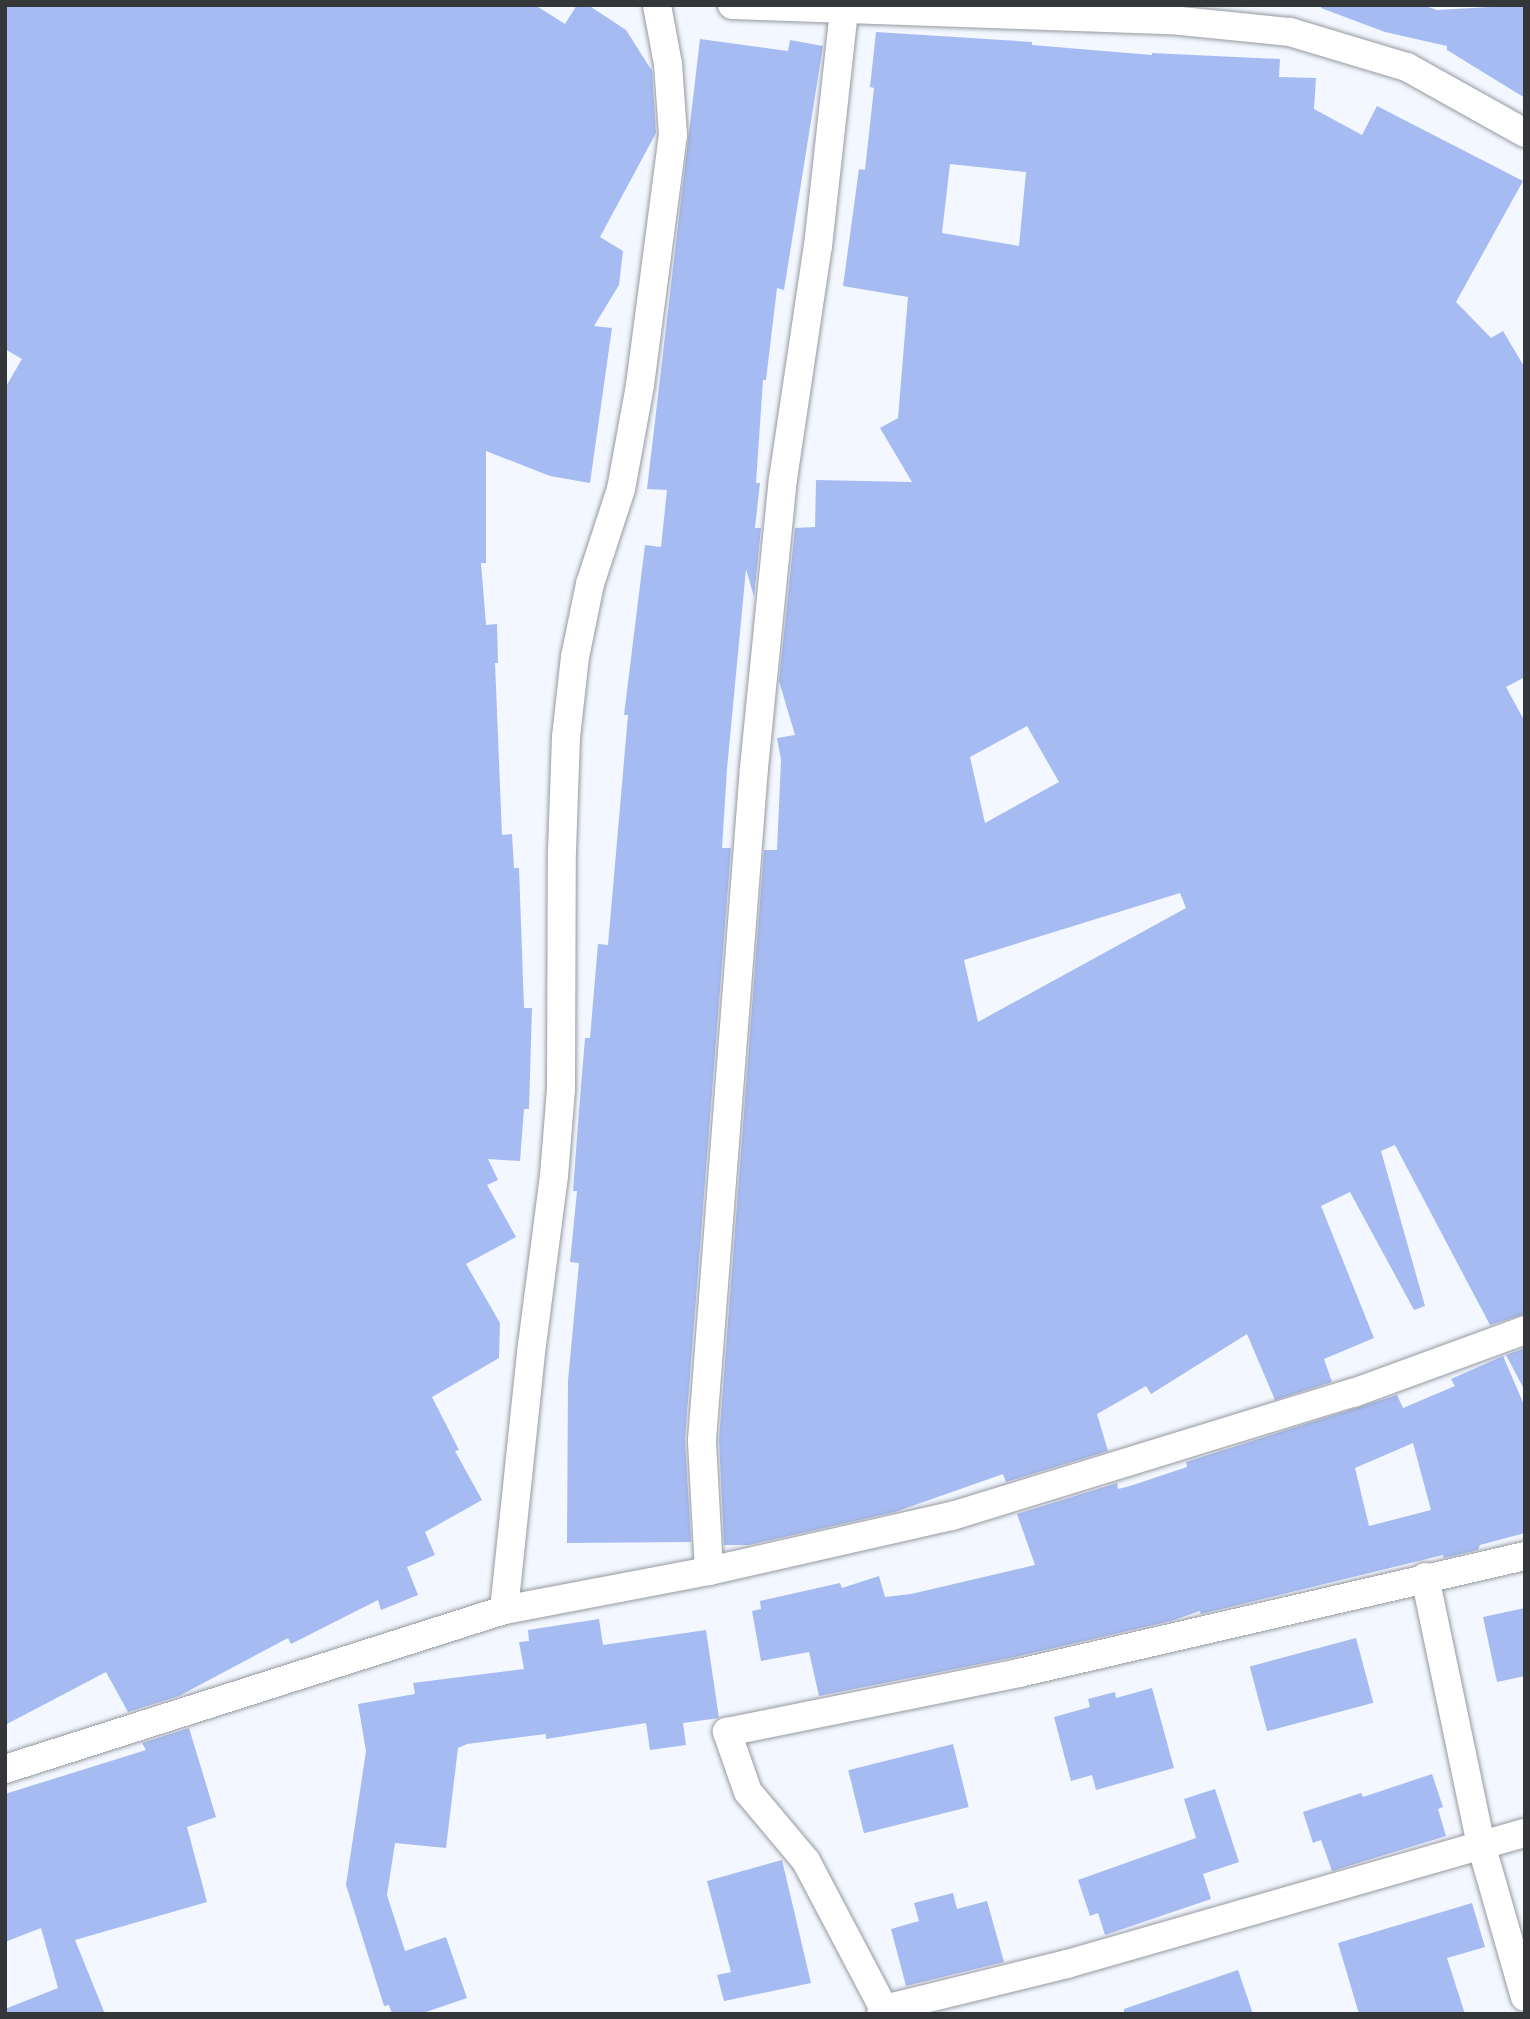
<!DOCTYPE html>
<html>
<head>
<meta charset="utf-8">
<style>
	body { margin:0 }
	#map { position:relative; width:1530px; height:2019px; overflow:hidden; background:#f3f7ff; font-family:Inter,sans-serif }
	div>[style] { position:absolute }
	.building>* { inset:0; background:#a6bbf2; transform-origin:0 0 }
	.roads { filter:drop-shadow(0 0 2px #9699a0) drop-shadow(0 0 2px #9699a0) }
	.street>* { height:28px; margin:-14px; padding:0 14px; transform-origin:14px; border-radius:14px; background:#fff }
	span { translate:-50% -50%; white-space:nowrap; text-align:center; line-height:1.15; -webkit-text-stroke:7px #f3f7ff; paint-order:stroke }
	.frame { position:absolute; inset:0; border:7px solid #353639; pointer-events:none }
</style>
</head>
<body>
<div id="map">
	<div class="building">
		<div style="clip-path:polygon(5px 5px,535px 5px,565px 24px,577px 5px,588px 5px,626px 30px,652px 71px,656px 133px,600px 237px,623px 251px,619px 285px,594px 326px,612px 328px,590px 483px,550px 476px,486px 451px,486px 563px,481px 563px,486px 625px,497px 624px,498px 663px,495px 663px,502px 835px,512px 834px,514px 868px,519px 868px,524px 1008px,532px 1008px,529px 1109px,524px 1109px,520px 1161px,488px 1159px,498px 1180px,487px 1185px,516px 1237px,466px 1264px,500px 1323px,499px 1358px,432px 1397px,459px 1450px,455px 1451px,482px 1500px,425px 1532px,435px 1555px,407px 1567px,418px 1595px,381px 1610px,378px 1600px,291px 1644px,288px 1638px,179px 1696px,128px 1712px,106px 1672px,5px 1725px,5px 388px,22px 359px,5px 349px)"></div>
		<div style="clip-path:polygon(1322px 5px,1423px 5px,1437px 10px,1525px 5px,1525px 98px,1447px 50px,1447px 46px,1385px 32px,1321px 8px)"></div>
		<div style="clip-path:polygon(evenodd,876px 32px,1032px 42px,1032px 45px,1152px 55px,1152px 53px,1280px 59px,1279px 77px,1316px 78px,1314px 109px,1362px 135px,1377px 106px,1523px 181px,1456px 302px,1491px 338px,1503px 331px,1525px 368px,1525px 677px,1506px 687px,1525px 722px,1525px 1314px,1490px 1325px,1395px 1145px,1381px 1151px,1425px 1306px,1414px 1310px,1350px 1192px,1321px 1206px,1374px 1338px,1324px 1359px,1332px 1382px,1275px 1400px,1247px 1334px,1151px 1394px,1146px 1386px,1097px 1414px,1108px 1451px,1006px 1482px,1003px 1474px,895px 1512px,749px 1545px,724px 1545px,719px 1440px,764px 850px,777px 850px,781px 760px,777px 738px,795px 735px,779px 681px,795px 528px,815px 527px,816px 480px,912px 482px,880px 428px,898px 418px,908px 297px,843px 286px,859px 169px,865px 170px,874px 88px,870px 87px,876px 32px,950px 164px,1026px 172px,1019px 246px,942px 233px,950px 164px,876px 32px,1027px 726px,1059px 782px,985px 823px,970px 757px,1027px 726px,876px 32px,1180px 893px,1186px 908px,978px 1022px,964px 960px,1180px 893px)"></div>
		<div style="clip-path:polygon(700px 39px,788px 51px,790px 40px,823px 46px,784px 290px,777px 288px,766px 380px,763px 380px,756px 483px,760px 483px,755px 528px,761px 528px,754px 597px,746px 569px,727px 769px,722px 848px,731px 848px,685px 1439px,691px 1542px,567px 1543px,568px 1381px,579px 1263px,570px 1262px,577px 1191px,573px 1191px,579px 1111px,585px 1038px,590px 1038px,598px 944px,608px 945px,628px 715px,624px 715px,645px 545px,661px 547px,667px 490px,647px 489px)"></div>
		<div style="clip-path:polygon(1525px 1348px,1525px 1391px,1506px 1355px)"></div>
		<div style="clip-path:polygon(evenodd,1503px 1356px,1525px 1407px,1525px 1533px,1480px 1545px,1478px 1550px,1444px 1558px,1443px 1555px,1201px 1614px,1200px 1611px,1171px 1621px,1015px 1657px,819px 1696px,809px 1652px,761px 1661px,752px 1611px,761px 1609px,760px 1601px,840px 1583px,842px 1588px,879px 1576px,885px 1597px,911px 1594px,1035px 1565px,1017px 1514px,1117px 1483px,1118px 1489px,1130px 1486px,1187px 1467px,1186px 1462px,1397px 1395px,1403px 1408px,1455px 1386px,1451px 1379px,1503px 1356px,1413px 1443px,1431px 1510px,1369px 1526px,1355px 1468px,1413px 1443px)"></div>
		<div style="clip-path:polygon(1525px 1608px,1525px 1676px,1497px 1682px,1483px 1617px)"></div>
		<div style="clip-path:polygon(599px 1619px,603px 1645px,706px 1630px,719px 1718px,683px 1723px,686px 1745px,650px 1750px,646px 1723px,546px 1739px,546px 1734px,467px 1744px,458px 1748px,446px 1848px,395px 1843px,387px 1895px,405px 1951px,446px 1937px,467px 1998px,420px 2014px,392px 2014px,389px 2005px,384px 2006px,346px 1885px,366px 1751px,358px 1704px,415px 1694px,413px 1683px,524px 1669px,519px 1642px,529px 1641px,528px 1630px)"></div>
		<div style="left:1356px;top:1638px;width:67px;height:110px;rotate:75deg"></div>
		<div style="clip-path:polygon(1152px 1688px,1174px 1768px,1096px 1790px,1092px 1775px,1071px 1781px,1054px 1717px,1090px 1707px,1088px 1699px,1115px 1692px,1116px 1698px)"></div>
		<div style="clip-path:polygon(189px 1728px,216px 1817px,187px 1827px,207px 1902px,75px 1940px,105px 2014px,5px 2014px,5px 2009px,58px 1988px,41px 1928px,5px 1942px,5px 1794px,146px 1750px,142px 1743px)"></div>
		<div style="left:953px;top:1744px;width:65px;height:108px;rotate:76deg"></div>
		<div style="clip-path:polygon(1432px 1774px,1443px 1807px,1438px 1809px,1446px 1836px,1332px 1871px,1321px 1840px,1313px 1843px,1303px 1812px,1361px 1793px,1363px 1797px)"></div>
		<div style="clip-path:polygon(1215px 1789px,1239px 1862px,1203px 1874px,1211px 1899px,1105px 1935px,1098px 1913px,1090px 1916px,1078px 1880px,1196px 1838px,1184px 1799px)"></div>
		<div style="clip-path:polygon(782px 1860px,811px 1983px,724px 2001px,717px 1975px,731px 1972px,707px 1881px)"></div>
		<div style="clip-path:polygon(953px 1893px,957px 1909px,987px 1901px,1004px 1962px,906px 1986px,891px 1929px,919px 1921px,914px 1903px)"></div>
		<div style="clip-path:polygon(1472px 1903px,1485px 1947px,1447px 1958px,1465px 2014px,1359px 2014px,1338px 1943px)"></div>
		<div style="clip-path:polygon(1238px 1970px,1253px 2014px,1124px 2014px,1124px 2009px)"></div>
	</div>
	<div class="roads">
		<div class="street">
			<div style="left:732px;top:5px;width:439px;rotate:2deg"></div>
			<div style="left:1171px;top:20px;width:120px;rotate:5.8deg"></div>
			<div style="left:1290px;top:32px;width:122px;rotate:16.7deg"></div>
			<div style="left:1407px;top:67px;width:135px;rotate:29.2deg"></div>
			<div style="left:709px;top:1571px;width:131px;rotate:-93.1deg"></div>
			<div style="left:702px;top:1440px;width:674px;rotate:-85.58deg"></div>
			<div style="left:754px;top:768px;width:290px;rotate:-84.3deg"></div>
			<div style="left:783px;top:479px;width:236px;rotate:-81.5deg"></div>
			<div style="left:818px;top:246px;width:238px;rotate:-83.7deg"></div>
			<div style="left:1425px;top:1577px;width:273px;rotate:78.2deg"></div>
			<div style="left:1481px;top:1844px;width:159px;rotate:74deg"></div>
			<div style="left:504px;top:1610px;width:266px;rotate:-84deg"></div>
			<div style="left:532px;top:1345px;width:170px;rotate:-82.6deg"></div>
			<div style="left:554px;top:1176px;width:87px;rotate:-85.4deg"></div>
			<div style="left:561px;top:1089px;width:238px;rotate:-89.8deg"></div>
			<div style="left:562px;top:851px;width:114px;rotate:-88deg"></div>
			<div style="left:566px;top:737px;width:81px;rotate:-83.6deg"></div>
			<div style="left:575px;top:657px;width:75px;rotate:-78.4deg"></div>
			<div style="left:590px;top:584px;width:100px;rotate:-71.9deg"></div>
			<div style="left:621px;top:489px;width:106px;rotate:-79.6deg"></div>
			<div style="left:640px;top:385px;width:252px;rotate:-82.5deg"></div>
			<div style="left:673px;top:135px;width:71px;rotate:-94deg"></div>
			<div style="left:668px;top:64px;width:60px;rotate:-100.6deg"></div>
			<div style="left:5px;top:1769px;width:524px;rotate:-17.67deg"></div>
			<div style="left:504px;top:1610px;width:209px;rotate:-10.8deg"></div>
			<div style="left:709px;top:1571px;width:249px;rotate:-12.8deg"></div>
			<div style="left:952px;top:1516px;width:419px;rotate:-17.1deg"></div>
			<div style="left:1353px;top:1393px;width:183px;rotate:-20.1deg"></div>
			<div style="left:884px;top:2009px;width:188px;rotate:-13.8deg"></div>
			<div style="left:1067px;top:1964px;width:476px;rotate:-16deg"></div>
			<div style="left:881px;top:2014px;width:6px;rotate:-59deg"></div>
			<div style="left:884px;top:2009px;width:167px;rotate:-117.8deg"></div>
			<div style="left:806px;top:1861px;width:90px;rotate:-130deg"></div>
			<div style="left:748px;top:1792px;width:64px;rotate:-109.3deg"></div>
			<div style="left:727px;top:1732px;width:298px;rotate:-11.4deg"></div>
			<div style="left:1019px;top:1673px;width:519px;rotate:-13.02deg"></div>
		</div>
	</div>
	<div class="frame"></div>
</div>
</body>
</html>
